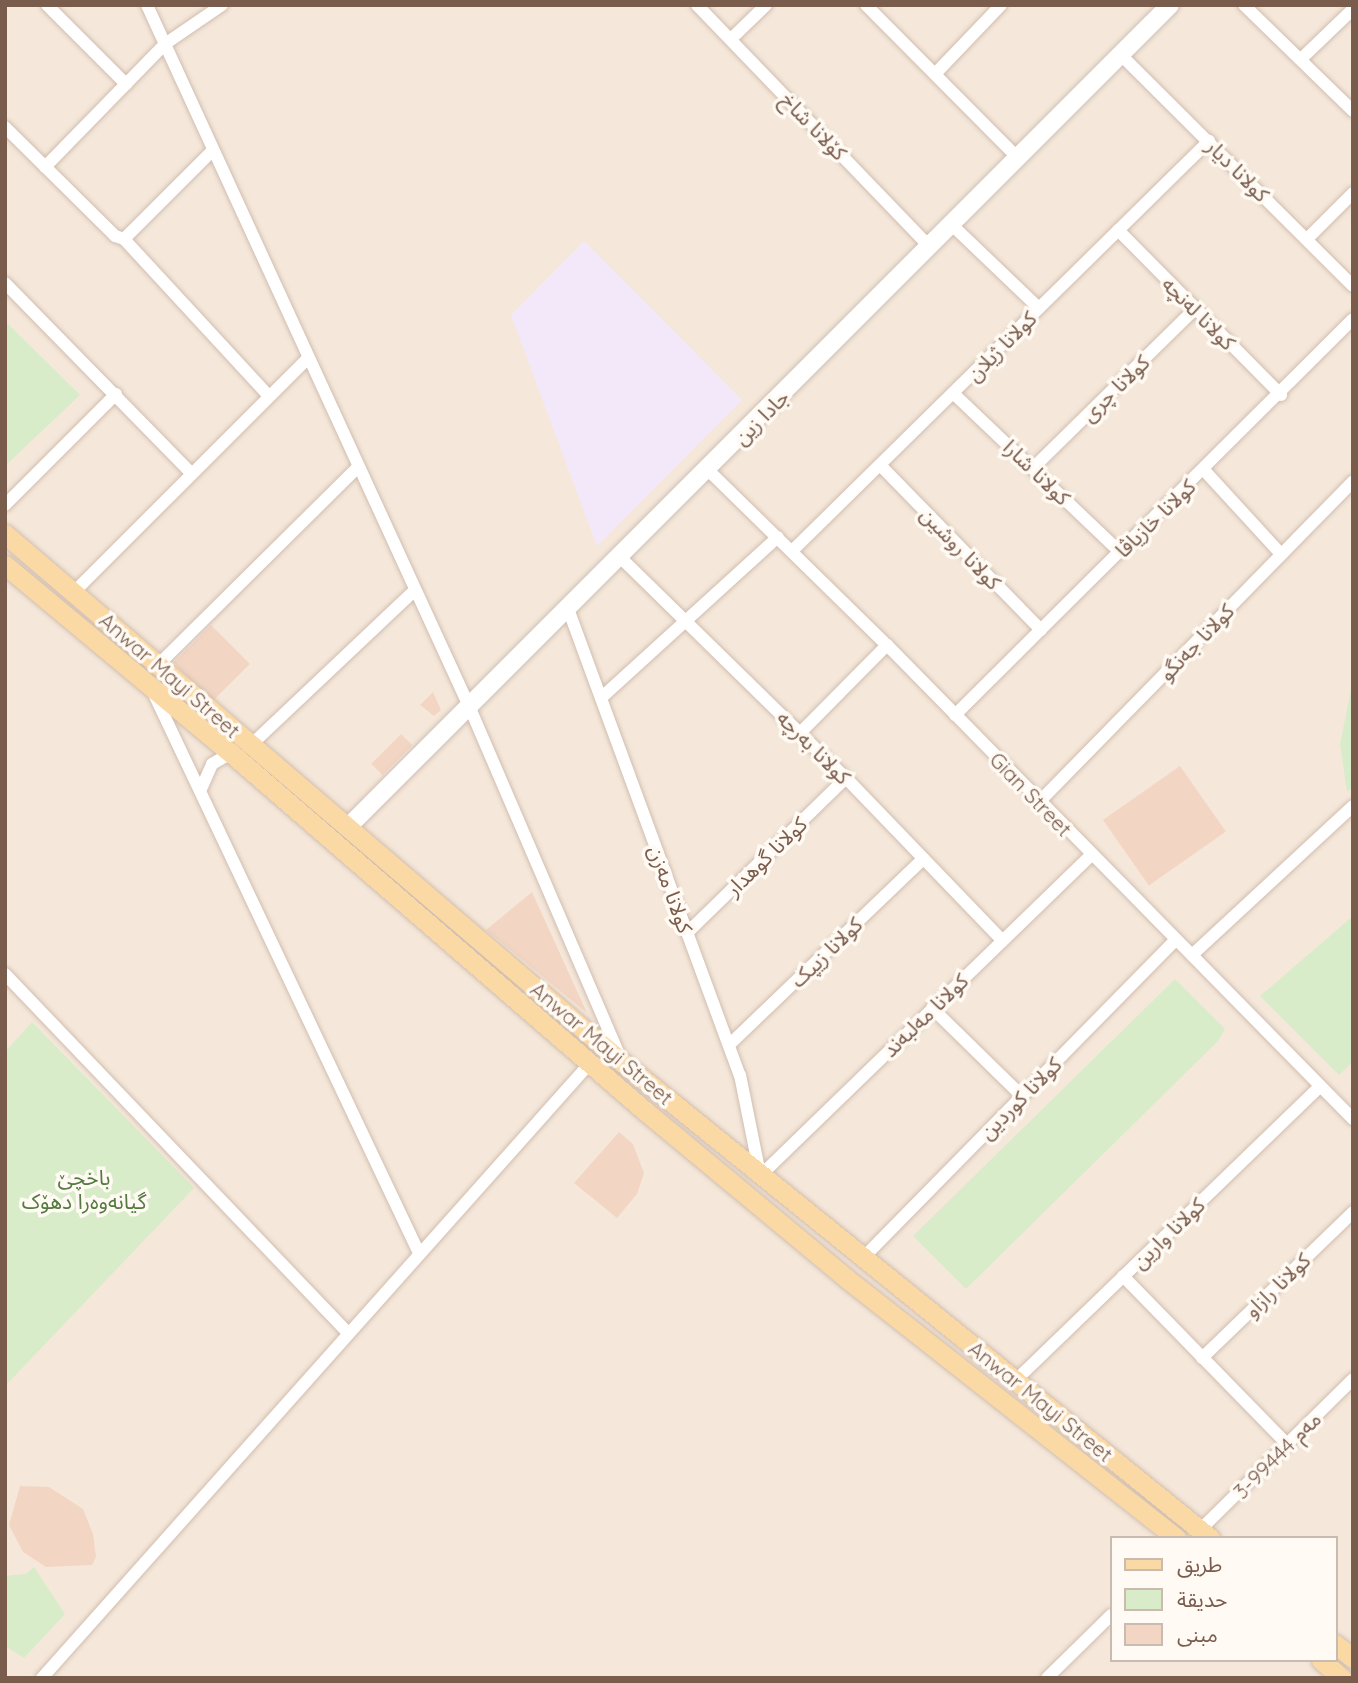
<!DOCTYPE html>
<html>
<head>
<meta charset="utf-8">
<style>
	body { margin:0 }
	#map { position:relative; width:1358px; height:1683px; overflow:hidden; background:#fdf6ec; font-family:Quicksand,"Noto Sans Arabic",sans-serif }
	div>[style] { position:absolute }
	.residential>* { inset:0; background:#f5e8da }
	.education>* { inset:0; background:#f3e8fa }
	.green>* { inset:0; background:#d8ecc9 }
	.building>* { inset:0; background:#f3d5c3; transform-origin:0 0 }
	.roads { filter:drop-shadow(0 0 2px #d1beb0) drop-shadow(0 0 2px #d1beb0) }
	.street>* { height:12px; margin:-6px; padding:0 6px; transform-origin:6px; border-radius:6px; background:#fff }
	.secondary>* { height:18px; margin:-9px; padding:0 9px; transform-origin:9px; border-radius:9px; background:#fff }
	.primary>* { height:19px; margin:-9.5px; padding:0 9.5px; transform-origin:9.5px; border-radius:9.5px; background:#fbd9a5 }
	span { translate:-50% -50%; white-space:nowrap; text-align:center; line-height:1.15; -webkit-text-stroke:7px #fffaf3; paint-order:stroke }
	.street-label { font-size:21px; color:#7a5c4d }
	.park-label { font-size:21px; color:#537a41 }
	.frame { position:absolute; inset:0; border:7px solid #7a5c4d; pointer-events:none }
	.legend { position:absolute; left:1110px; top:1536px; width:228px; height:126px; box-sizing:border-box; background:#fffaf3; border:2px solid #cabbb1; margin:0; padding:9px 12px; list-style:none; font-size:21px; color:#7a5c4d }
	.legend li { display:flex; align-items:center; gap:14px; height:35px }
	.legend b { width:35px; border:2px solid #cabbb1 }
</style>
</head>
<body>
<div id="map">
	<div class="residential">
		<div style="clip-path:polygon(evenodd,5px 5px,1353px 5px,1353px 1678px,5px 1678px,5px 5px,1111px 1538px,1335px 1538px,1335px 1660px,1111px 1660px,1111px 1538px)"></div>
	</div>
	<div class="education">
		<div style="clip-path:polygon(584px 241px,742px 400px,597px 546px,511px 315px)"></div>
	</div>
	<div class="green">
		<div style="clip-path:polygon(5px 321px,80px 395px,5px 466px)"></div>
		<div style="clip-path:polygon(1353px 680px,1353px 787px,1347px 792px,1340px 744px)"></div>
		<div style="clip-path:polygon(1353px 916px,1353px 1062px,1339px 1075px,1260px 996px)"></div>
		<div style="clip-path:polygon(1175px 979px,1225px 1029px,1218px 1041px,966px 1289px,913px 1236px)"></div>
		<div style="clip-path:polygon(32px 1022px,194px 1188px,5px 1386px,5px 1052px)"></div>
		<div style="clip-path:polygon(34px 1567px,65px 1614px,24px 1658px,5px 1646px,5px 1576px,26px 1574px)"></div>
	</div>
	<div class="building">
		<div style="left:211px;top:625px;width:55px;height:53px;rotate:45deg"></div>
		<div style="clip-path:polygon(433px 692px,441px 710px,434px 716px,420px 705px)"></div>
		<div style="left:401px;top:734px;width:16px;height:42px;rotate:45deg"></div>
		<div style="left:1180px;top:766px;width:80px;height:94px;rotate:55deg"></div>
		<div style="clip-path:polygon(532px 892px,587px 1013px,486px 930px)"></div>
		<div style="clip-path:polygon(619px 1132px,633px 1144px,644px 1173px,637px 1194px,617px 1218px,574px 1183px)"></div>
		<div style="clip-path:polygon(20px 1486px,49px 1487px,83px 1509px,93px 1534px,96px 1557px,92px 1565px,46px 1567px,23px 1552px,9px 1525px)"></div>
	</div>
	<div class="roads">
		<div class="street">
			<div style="left:47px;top:5px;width:112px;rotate:45deg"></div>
			<div style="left:147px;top:5px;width:771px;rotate:65.33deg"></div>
			<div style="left:469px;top:706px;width:380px;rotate:66.7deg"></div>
			<div style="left:697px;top:5px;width:336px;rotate:46.1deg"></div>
			<div style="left:866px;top:5px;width:216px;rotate:45.2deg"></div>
			<div style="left:1244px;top:5px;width:152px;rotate:44.2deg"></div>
			<div style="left:731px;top:39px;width:49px;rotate:-44.2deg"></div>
			<div style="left:1121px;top:55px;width:327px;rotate:44.9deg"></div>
			<div style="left:1301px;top:59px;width:72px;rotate:-43.9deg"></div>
			<div style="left:935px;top:74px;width:95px;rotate:-46.3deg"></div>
			<div style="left:5px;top:127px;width:155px;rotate:44.7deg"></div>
			<div style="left:115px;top:236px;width:9px;rotate:18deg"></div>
			<div style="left:124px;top:239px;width:214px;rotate:47.3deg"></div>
			<div style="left:45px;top:167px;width:172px;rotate:-45.7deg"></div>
			<div style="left:165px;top:44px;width:69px;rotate:-34.4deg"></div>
			<div style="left:952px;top:225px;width:120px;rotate:43.7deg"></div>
			<div style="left:1118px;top:230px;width:232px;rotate:45.3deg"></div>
			<div style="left:124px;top:239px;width:126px;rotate:-45deg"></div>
			<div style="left:1307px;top:239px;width:65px;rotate:-45deg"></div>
			<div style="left:5px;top:283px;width:264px;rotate:45.6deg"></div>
			<div style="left:953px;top:393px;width:231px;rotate:43.6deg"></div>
			<div style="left:881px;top:466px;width:229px;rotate:45.7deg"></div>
			<div style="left:1034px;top:467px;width:226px;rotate:-44.5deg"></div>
			<div style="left:708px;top:470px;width:250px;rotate:44.4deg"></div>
			<div style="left:887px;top:645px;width:665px;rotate:45.49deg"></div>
			<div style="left:1204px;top:470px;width:114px;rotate:47.5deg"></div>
			<div style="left:5px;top:505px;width:157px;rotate:-45deg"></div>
			<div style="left:792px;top:551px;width:585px;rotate:-44.52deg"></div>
			<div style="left:621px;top:558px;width:315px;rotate:44.4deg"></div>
			<div style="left:846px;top:778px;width:225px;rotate:46.1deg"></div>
			<div style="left:74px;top:592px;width:330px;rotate:-45deg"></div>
			<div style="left:567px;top:606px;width:500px;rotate:69.8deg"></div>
			<div style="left:740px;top:1075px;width:101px;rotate:78.6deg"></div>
			<div style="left:158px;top:665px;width:280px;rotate:-44.7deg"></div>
			<div style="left:152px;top:690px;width:623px;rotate:64.63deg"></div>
			<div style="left:601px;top:698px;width:239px;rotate:-42.3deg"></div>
			<div style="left:955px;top:715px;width:561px;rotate:-44.86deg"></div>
			<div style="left:800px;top:733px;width:124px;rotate:-45.3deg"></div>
			<div style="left:251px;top:745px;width:223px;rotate:-43.4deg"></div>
			<div style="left:201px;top:789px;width:27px;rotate:-66deg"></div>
			<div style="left:212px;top:764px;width:22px;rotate:-30deg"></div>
			<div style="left:1039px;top:802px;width:449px;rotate:-45.6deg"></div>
			<div style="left:687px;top:933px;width:222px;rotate:-44.3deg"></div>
			<div style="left:1192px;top:955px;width:219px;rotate:-42.8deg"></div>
			<div style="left:5px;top:974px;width:495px;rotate:46.3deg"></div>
			<div style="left:932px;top:1008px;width:126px;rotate:44.4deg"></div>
			<div style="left:729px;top:1045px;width:269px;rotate:-43.8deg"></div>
			<div style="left:761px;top:1175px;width:460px;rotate:-44.1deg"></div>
			<div style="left:864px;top:1257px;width:445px;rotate:-45.5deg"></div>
			<div style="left:1123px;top:1276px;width:236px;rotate:45.7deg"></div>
			<div style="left:1202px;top:1358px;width:210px;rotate:-44deg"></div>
			<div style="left:1016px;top:1380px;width:423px;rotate:-44deg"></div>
			<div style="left:1200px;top:1530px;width:215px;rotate:-44.6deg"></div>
			<div style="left:42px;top:1678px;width:825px;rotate:-48.29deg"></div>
			<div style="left:1047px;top:1678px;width:90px;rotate:-44.5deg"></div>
		</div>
		<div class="secondary">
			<div style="left:348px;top:827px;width:1162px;rotate:-45deg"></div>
		</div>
		<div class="primary">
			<div style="left:5px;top:534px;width:812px;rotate:40.56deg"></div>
			<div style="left:622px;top:1062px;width:757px;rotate:38.99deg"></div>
			<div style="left:5px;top:565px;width:294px;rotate:39.8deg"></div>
			<div style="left:231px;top:753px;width:547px;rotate:40.85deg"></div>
			<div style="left:645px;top:1111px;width:261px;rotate:39.7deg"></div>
			<div style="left:846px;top:1278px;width:420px;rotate:38.2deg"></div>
			<div style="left:1335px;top:1644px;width:23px;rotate:38deg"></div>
			<div style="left:1321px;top:1660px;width:28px;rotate:41deg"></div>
		</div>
	</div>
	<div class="street-label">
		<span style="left:814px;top:126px;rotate:46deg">کۆلانا شاخ</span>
		<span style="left:1238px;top:170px;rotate:45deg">کولانا دیار</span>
		<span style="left:1199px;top:313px;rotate:45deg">کولانا لەنچە</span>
		<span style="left:1001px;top:346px;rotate:-45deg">کولانا ژیلان</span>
		<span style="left:1115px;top:388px;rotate:-44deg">کولانا چری</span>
		<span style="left:761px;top:417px;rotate:-45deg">جادا زین</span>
		<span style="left:1037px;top:472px;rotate:44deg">کولانا شارا</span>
		<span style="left:1155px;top:518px;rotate:-44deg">کولانا خازیاڤا</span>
		<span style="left:961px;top:548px;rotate:46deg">کولانا روشین</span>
		<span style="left:1196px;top:642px;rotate:-46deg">کولانا جەنگو</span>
		<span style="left:170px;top:675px;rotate:41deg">Anwar Mayi Street</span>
		<span style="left:814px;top:747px;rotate:45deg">کولانا بەرچە</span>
		<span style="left:1031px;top:794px;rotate:46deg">Gian Street</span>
		<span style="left:766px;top:856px;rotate:-44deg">کولانا گوهدار</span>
		<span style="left:671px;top:889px;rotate:70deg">کولانا مەزن</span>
		<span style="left:826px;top:952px;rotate:-44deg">کولانا زیپک</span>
		<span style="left:925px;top:1015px;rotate:-44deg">کولانا مەلبەند</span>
		<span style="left:602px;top:1043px;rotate:40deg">Anwar Mayi Street</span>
		<span style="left:1020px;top:1098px;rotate:-45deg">کولانا کوردین</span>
		<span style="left:1168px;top:1233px;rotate:-44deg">کولانا وارین</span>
		<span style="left:1277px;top:1285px;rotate:-44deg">کولانا رازاو</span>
		<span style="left:1041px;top:1401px;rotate:39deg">Anwar Mayi Street</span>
		<span style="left:1277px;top:1455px;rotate:-45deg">مەم 99444-3</span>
	</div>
	<div class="park-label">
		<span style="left:84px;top:1189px">باخچێ<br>گیانه‌وه‌را دهۆک</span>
	</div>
	<div class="frame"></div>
	<ul class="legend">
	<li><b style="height:9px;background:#fbd9a5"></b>طريق</li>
	<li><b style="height:19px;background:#d8ecc9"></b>حديقة</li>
	<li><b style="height:19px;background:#f3d5c3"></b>مبنى</li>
	</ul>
</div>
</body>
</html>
